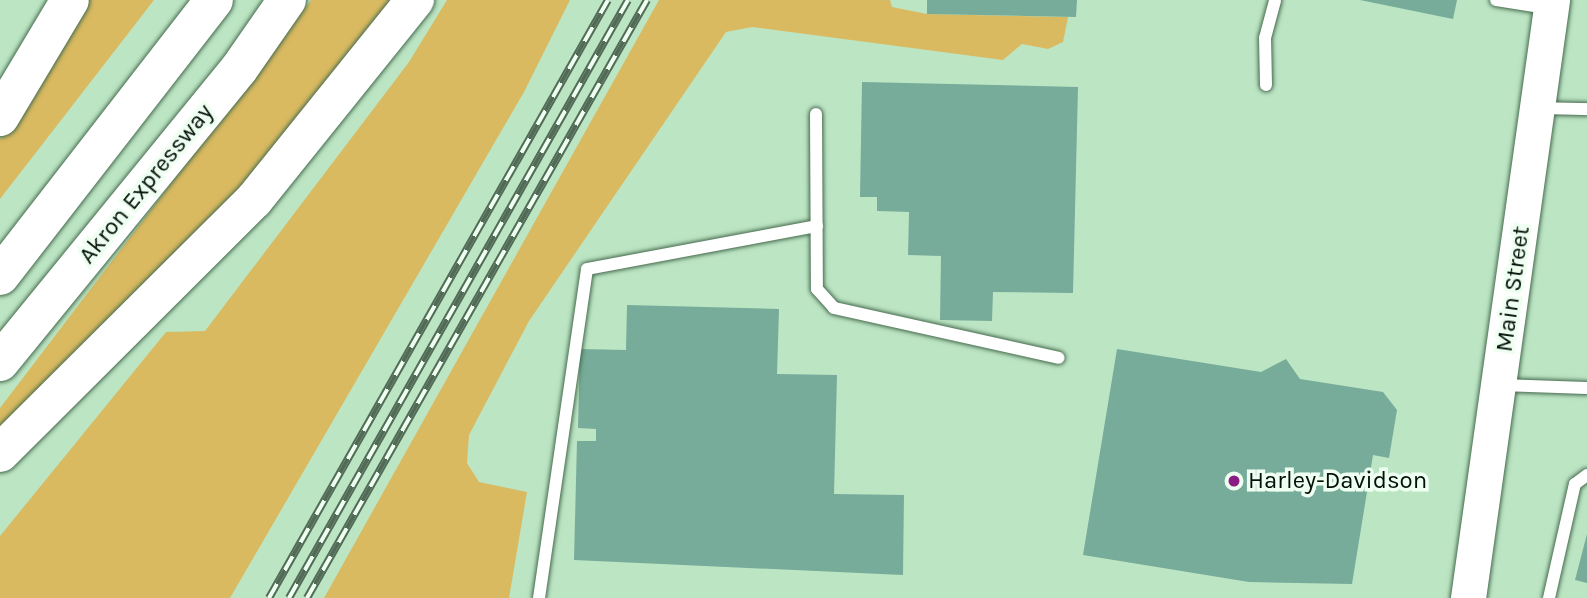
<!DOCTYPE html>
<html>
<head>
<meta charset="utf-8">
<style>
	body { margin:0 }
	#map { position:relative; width:1587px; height:598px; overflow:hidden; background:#bce5c4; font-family:Karla,sans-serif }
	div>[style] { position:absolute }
	.green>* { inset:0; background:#d9ba61 }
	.building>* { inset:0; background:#77ac9a }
	.roads { filter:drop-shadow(0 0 2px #466b4e) drop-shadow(0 0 2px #466b4e) }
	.lane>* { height:12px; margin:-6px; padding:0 6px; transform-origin:6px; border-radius:6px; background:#fff }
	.secondary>* { height:35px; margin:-17.5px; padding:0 17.5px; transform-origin:17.5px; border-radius:17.5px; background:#fff }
	.highway>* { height:38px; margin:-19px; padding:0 19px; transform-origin:19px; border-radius:19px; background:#fff }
	.rail>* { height:8px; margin-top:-4px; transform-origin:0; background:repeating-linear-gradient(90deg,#eefff1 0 16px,#526b57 0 32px); box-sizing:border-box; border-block:2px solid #526b57 }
	.dots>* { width:19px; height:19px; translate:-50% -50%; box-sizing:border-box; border:4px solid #eefff1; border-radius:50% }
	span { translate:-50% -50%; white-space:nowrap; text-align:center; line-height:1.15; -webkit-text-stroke:7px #eefff1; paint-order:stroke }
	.street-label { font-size:24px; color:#031006 }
	.poi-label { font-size:24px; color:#031006 }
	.left { translate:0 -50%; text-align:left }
</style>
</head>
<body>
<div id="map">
	<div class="green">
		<div style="clip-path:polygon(86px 0,154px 0,0 199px,0 139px)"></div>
		<div style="clip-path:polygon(311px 0,393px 0,307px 120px,0 432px,0 408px)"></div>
		<div style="clip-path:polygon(447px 0,570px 0,524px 92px,230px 598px,0 598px,0 536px,166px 332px,205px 331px,409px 62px)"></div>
		<div style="clip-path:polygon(659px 0,890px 0,892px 7px,927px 14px,1068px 17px,1063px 42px,1048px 49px,1022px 44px,1003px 60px,752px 27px,726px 32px,529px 321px,469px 435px,467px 463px,479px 482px,527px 492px,509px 598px,324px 598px)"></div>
	</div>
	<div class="building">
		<div style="clip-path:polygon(927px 0,1077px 0,1076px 17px,927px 14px)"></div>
		<div style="clip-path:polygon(1360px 0,1457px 0,1453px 19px)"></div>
		<div style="clip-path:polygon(862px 82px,1078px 87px,1073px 293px,993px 292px,992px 321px,940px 320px,941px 256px,908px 255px,909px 212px,877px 211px,877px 197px,860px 197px)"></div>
		<div style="clip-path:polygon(627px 305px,779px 309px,777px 374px,837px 375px,834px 494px,904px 495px,903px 575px,574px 560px,577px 441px,596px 441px,596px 429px,578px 428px,580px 349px,626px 350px)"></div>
		<div style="clip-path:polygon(1117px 349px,1261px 372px,1286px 359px,1300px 379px,1383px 392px,1397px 410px,1389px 458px,1373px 455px,1352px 584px,1249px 582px,1083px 555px)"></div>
		<div style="clip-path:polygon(1587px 534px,1587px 583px,1575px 580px)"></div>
	</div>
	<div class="roads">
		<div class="lane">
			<div style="left:1496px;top:0;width:52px;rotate:8.9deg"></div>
			<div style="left:1266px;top:85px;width:47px;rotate:-91.2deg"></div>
			<div style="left:1265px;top:38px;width:39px;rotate:-75deg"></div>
			<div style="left:1538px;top:108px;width:49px;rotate:1.2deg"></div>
			<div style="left:816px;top:114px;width:175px;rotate:89.7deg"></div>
			<div style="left:817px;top:289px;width:25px;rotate:48deg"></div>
			<div style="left:834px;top:308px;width:230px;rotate:12.5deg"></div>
			<div style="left:1500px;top:385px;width:87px;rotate:2deg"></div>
			<div style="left:539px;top:598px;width:332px;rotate:-81.7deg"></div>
			<div style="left:587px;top:269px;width:234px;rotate:-10.6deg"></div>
			<div style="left:1549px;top:598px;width:117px;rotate:-77.2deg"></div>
			<div style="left:1575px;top:484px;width:15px;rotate:-37deg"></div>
		</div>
		<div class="secondary">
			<div style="left:1468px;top:598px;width:604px;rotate:-82deg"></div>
		</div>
		<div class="highway">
			<div style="left:0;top:117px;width:136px;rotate:-59.1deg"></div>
			<div style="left:0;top:276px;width:349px;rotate:-52.2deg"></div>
			<div style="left:0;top:362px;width:378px;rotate:-50.8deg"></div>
			<div style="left:239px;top:69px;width:84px;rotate:-55.2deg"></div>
			<div style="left:0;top:453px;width:359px;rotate:-44.9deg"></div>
			<div style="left:254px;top:200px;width:257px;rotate:-51.2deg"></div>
		</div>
	</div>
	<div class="rail">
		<div style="left:269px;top:598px;width:687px;rotate:-60.45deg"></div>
		<div style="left:289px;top:598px;width:687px;rotate:-60.45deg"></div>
		<div style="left:307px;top:598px;width:688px;rotate:-60.38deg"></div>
	</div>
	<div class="dots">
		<div style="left:1234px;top:481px;background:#891d83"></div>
	</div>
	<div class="street-label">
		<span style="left:146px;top:184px;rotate:-51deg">Akron Expressway</span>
		<span style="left:1513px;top:289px;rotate:-82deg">Main Street</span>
	</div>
	<div class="poi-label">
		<span class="left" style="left:1248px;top:481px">Harley-Davidson</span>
	</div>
</div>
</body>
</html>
